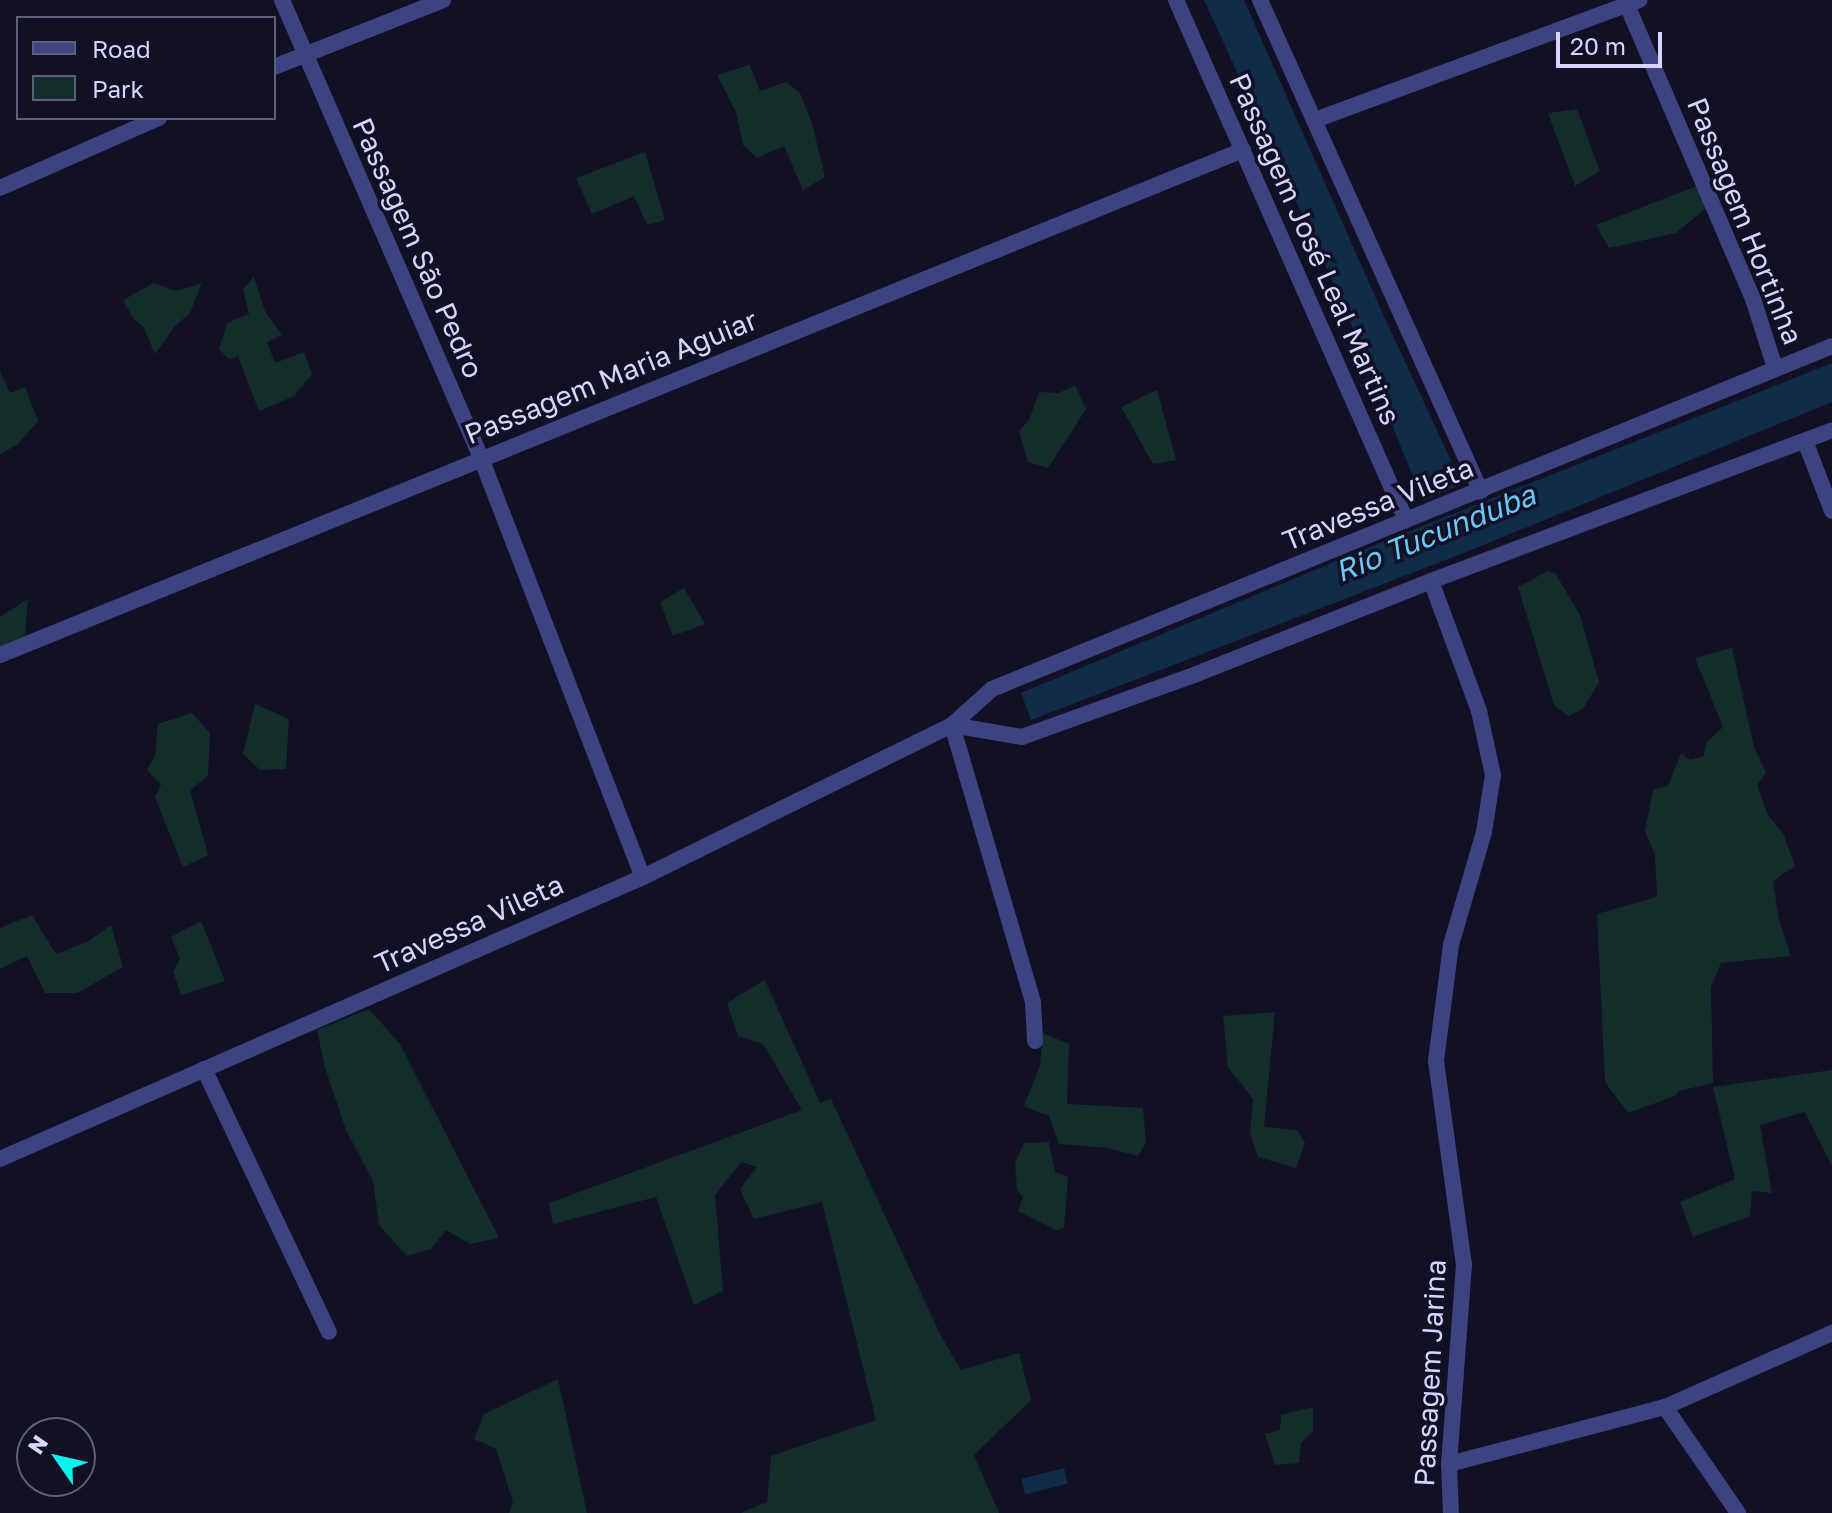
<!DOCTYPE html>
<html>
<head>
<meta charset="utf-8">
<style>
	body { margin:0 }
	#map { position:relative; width:1832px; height:1513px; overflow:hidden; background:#111024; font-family:"Golos Text",sans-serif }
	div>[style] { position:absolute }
	.green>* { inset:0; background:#132e2a }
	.water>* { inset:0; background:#102c48; transform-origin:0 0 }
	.street>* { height:16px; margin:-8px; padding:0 8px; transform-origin:8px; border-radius:8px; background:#3d4381 }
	span { translate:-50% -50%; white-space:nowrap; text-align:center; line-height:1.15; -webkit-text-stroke:7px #111024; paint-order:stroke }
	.street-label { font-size:28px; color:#d5d5fd }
	.water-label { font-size:30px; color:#68c7f8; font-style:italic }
	.legend { position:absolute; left:16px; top:16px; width:260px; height:104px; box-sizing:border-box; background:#111024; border:2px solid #5f5f7b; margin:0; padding:10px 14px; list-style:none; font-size:24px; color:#d5d5fd }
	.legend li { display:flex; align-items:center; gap:16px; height:40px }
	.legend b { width:40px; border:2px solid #5f5f7b }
	.north { position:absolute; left:16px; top:1417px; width:80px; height:80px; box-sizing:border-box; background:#111024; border:2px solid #5f5f7b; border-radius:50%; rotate:304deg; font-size:22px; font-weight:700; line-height:32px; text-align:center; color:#d5d5fd }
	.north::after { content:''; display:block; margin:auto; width:28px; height:36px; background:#0bf3ef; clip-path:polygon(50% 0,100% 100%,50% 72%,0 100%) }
	.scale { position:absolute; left:1556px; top:32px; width:106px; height:36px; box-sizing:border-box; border:4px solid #d5d5fd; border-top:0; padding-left:10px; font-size:24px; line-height:28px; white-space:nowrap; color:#d5d5fd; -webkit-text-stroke:6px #111024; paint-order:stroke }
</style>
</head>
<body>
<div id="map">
	<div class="green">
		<div style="clip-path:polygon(750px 65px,760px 91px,786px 82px,800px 93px,812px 123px,825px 177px,803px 190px,784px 146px,757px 158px,743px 145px,736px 112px,717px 75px)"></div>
		<div style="clip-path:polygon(1577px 109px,1600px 171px,1575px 186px,1548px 113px)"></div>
		<div style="clip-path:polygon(645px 152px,665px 220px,647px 225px,634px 196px,592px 214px,576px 178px)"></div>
		<div style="clip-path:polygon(1697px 186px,1707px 207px,1676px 233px,1609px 248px,1596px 225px)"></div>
		<div style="clip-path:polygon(254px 277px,265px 311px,282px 335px,267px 342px,275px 363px,304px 352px,312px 374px,294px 396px,259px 411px,238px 356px,229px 359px,219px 349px,227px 323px,249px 314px,243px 289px)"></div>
		<div style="clip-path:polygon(154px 283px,176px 291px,202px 283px,190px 313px,175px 326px,155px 354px,143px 326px,134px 320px,123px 300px)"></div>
		<div style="clip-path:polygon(0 371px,10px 393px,25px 387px,38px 421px,18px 444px,0 454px)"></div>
		<div style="clip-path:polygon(1075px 385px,1086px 409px,1048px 468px,1028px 462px,1019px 431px,1029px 420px,1039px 392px,1059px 393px)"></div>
		<div style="clip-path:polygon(1157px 390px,1176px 460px,1153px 464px,1121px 407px)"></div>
		<div style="clip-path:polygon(1548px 571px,1555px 573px,1580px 615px,1599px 682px,1583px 709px,1568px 716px,1554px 705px,1518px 587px)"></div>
		<div style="clip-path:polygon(684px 588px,705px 624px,673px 636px,660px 602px)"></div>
		<div style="clip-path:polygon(28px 599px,25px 636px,0 646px,0 617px)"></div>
		<div style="clip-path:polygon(1732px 648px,1754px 747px,1766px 773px,1757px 785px,1767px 813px,1784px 835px,1795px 866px,1773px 881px,1779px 920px,1791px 956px,1721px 963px,1711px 987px,1713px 1083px,1679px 1091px,1675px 1096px,1628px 1113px,1605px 1082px,1597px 914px,1657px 897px,1655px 855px,1645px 831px,1653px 790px,1668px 786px,1681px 753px,1690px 760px,1704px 756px,1706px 743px,1723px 727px,1695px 658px)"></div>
		<div style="clip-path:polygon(255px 704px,289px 719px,286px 769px,260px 770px,243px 754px)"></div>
		<div style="clip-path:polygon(192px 713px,210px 733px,208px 776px,190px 790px,208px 855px,183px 867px,155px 797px,161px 785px,147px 770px,155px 756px,158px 724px)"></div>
		<div style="clip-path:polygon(32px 915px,56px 954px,87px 942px,111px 925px,123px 967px,77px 993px,45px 993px,27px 956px,0 969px,0 928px)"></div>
		<div style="clip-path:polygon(201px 921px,225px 981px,181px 995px,173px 972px,180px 959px,171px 937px)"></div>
		<div style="clip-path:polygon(765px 980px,820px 1103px,831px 1099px,941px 1336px,961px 1370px,1019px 1353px,1031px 1400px,974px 1455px,999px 1513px,741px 1513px,767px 1502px,771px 1456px,876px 1420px,822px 1202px,754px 1219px,740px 1189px,757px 1167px,741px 1162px,715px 1195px,723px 1291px,694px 1305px,656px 1197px,553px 1224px,549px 1203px,802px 1110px,763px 1044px,738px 1036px,727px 1003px)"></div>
		<div style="clip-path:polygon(369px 1009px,400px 1044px,499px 1238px,470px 1244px,446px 1230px,431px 1249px,407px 1256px,379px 1225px,373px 1181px,346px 1130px,325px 1068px,317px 1030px)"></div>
		<div style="clip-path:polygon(1275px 1012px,1264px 1127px,1297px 1130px,1305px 1143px,1296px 1168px,1258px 1157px,1250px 1133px,1253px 1099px,1228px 1067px,1223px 1016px)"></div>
		<div style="clip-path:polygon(1043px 1033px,1069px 1044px,1067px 1104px,1143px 1108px,1146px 1143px,1138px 1156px,1108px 1148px,1059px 1144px,1049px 1116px,1024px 1106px,1040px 1065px)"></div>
		<div style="clip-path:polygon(1832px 1070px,1832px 1166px,1805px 1112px,1760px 1125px,1772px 1193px,1752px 1191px,1750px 1216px,1693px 1237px,1680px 1202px,1735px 1179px,1713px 1087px)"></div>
		<div style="clip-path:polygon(1049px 1142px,1055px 1172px,1068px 1177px,1064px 1228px,1056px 1230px,1018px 1211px,1023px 1197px,1017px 1190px,1015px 1163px,1024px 1143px)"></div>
		<div style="clip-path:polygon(558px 1379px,587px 1513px,509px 1513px,513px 1502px,496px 1449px,474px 1439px,484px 1414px)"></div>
		<div style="clip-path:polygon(1313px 1407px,1313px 1431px,1301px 1443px,1299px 1463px,1275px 1465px,1265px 1434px,1280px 1430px,1281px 1415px)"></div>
	</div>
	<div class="water">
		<div style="clip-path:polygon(1204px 0,1244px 0,1382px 312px,1462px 484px,1423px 501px,1339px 295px)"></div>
		<div style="clip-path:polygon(1832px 363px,1832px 402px,1469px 551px,1031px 720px,1021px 693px,1370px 547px)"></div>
		<div style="left:1064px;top:1468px;width:16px;height:44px;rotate:76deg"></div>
	</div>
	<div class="street">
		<div style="left:282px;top:0;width:499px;rotate:66.5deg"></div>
		<div style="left:481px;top:458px;width:449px;rotate:68.9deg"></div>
		<div style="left:1176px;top:0;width:569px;rotate:66.14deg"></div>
		<div style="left:1260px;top:0;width:539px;rotate:65.81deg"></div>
		<div style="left:1627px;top:5px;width:323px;rotate:66.8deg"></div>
		<div style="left:1754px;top:302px;width:69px;rotate:72.3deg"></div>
		<div style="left:274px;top:67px;width:182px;rotate:-21.6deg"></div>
		<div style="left:1315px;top:120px;width:346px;rotate:-20.3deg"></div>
		<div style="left:0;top:188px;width:174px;rotate:-23.8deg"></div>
		<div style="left:1805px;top:441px;width:75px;rotate:68.9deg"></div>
		<div style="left:1431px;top:581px;width:139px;rotate:69.7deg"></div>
		<div style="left:1479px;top:711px;width:66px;rotate:77.7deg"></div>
		<div style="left:1493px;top:775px;width:58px;rotate:99deg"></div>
		<div style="left:1484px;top:832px;width:118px;rotate:106.3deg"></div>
		<div style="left:1451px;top:945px;width:117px;rotate:97.4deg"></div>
		<div style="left:1436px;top:1061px;width:206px;rotate:82.2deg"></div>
		<div style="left:1464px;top:1265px;width:200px;rotate:94.3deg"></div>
		<div style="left:1449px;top:1464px;width:49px;rotate:87.7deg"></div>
		<div style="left:0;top:655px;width:1342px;rotate:-22.11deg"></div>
		<div style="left:952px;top:725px;width:71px;rotate:9.7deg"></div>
		<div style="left:1022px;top:737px;width:177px;rotate:-19.8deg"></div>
		<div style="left:1189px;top:677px;width:260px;rotate:-21.6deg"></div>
		<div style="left:1431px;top:581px;width:428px;rotate:-20.6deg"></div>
		<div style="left:952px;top:725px;width:289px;rotate:73.7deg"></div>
		<div style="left:1033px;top:1002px;width:39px;rotate:87deg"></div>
		<div style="left:204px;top:1069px;width:291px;rotate:64.6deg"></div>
		<div style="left:0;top:1159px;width:702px;rotate:-23.68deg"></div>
		<div style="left:643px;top:877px;width:344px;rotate:-26.2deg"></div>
		<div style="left:952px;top:725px;width:54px;rotate:-42deg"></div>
		<div style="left:992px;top:689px;width:907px;rotate:-22.21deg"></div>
		<div style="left:1665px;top:1407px;width:129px;rotate:55.4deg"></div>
		<div style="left:1449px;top:1464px;width:223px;rotate:-14.8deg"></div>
		<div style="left:1665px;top:1407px;width:183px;rotate:-23.9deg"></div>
	</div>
	<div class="street-label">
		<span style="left:1745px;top:221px;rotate:68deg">Passagem Hortinha</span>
		<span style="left:418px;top:248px;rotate:66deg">Passagem São Pedro</span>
		<span style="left:1315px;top:249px;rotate:66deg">Passagem José Leal Martins</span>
		<span style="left:611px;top:377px;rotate:-22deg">Passagem Maria Aguiar</span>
		<span style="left:1378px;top:504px;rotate:-22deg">Travessa Vileta</span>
		<span style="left:469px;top:924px;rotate:-24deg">Travessa Vileta</span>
		<span style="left:1430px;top:1373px;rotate:-87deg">Passagem Jarina</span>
	</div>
	<div class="water-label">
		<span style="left:1435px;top:533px;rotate:-22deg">Rio Tucunduba</span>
	</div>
	<ul class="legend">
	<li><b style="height:10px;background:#3d4381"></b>Road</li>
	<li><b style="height:22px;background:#132e2a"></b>Park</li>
	</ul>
	<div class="north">N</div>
	<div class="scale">20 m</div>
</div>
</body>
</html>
